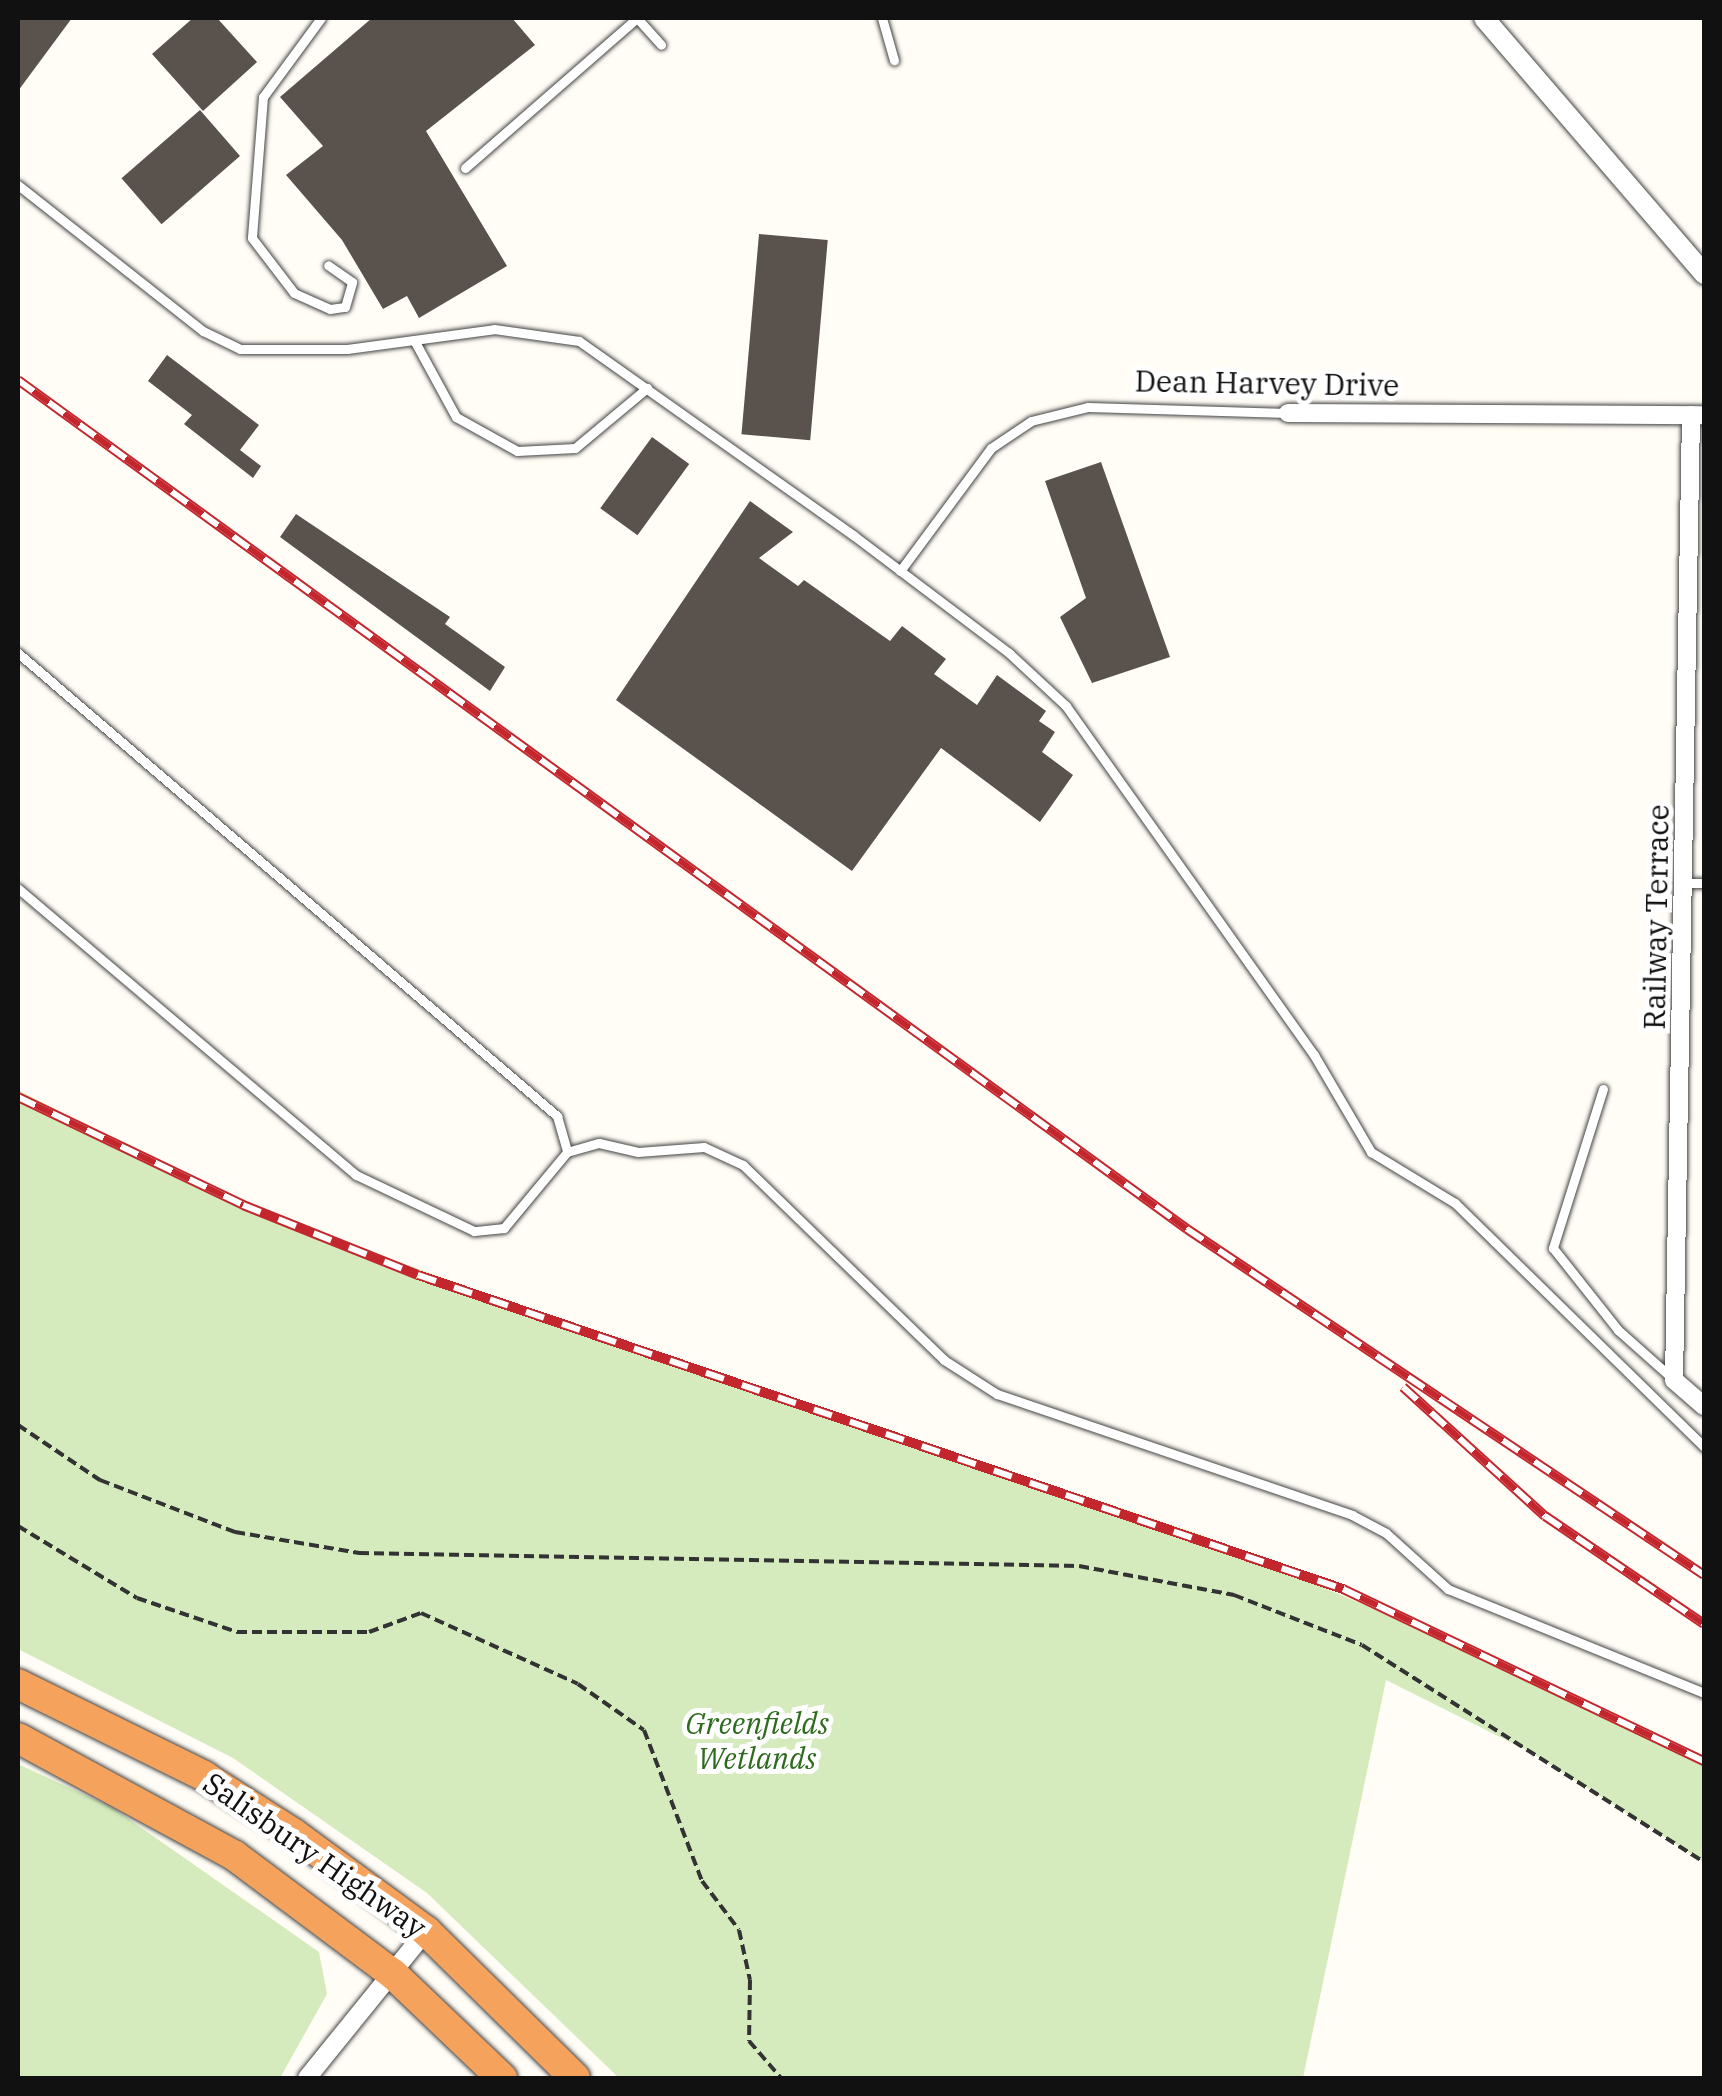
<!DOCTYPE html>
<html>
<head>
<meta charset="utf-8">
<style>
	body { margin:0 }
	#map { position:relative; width:1722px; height:2096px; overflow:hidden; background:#fffdf5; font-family:"IBM Plex Serif",serif }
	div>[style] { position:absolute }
	.green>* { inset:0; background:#d5ebbd }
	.building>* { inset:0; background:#5a524d; transform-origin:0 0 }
	.path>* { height:4px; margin-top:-2px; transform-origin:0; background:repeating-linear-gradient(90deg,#333 0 10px,transparent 0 15px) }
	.roads { filter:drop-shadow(0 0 2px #444) drop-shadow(0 0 2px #444) }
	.service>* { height:9px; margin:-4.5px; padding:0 4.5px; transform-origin:4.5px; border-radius:4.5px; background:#fff }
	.minor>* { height:18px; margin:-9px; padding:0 9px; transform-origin:9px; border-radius:9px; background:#fff }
	.tertiary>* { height:20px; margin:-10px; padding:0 10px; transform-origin:10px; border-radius:10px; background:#fff }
	.motorway>* { height:30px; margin:-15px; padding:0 15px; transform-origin:15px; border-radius:15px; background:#f5a25d }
	.rail>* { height:10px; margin-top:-5px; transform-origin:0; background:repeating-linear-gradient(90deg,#fff 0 19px,#c4262e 0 38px); box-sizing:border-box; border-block:2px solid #c4262e }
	span { translate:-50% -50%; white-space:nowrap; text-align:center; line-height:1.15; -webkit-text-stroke:10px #fff; paint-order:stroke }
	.street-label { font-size:30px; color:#111 }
	.park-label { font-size:30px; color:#2f6b1f; font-style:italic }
	.frame { position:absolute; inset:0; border:20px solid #111; pointer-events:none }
</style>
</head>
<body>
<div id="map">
	<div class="green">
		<div style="clip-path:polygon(18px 1090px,243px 1205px,628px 1345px,1202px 1535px,1554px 1687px,1704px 1761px,1704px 1862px,1532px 1753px,1386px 1680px,1303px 2078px,619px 2078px,427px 1893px,233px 1758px,18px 1649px)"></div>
		<div style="clip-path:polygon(18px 1764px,113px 1808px,319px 1952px,327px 1994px,280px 2078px,18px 2078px)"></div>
	</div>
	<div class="building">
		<div style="clip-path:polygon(18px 18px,72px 18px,18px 91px)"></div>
		<div style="clip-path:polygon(193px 18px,217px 18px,257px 62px,203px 111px,152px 54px)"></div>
		<div style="clip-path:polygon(372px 18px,512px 18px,535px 45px,426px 131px,507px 266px,419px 318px,407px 296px,383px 309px,342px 240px,286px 175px,323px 146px,280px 97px)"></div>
		<div style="left:200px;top:110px;width:61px;height:104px;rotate:49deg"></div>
		<div style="left:759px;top:234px;width:69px;height:201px;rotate:5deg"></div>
		<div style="clip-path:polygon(167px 355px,259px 425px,240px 450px,261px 466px,253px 478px,184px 424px,192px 415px,148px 381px)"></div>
		<div style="left:652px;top:437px;width:46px;height:88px;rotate:36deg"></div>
		<div style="clip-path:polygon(1101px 462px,1170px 657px,1092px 683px,1060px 617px,1086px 598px,1045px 481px)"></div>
		<div style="clip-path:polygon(750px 501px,793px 532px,759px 558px,798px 586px,804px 580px,890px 641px,902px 626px,946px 659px,934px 674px,977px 705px,997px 675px,1046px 711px,1039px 721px,1055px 732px,1042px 752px,1073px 775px,1040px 822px,941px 748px,852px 871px,616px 700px)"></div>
		<div style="clip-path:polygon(296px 514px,450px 617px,445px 624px,505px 667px,490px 691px,280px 537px)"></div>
	</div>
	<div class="path">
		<div style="left:18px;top:1425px;width:99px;rotate:33.9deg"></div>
		<div style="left:100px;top:1480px;width:145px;rotate:21.1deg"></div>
		<div style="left:235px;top:1532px;width:126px;rotate:9.6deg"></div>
		<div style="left:359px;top:1553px;width:720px;rotate:1.03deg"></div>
		<div style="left:1079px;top:1566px;width:158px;rotate:10.6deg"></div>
		<div style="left:1234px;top:1595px;width:137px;rotate:21.3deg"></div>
		<div style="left:1362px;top:1645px;width:405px;rotate:32.4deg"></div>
		<div style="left:18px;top:1526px;width:139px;rotate:31.2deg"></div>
		<div style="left:137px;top:1598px;width:106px;rotate:18.8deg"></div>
		<div style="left:237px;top:1632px;width:132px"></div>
		<div style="left:369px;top:1632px;width:55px;rotate:-20.1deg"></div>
		<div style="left:421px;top:1613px;width:172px;rotate:24.3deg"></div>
		<div style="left:578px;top:1684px;width:80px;rotate:34.9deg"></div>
		<div style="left:644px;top:1730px;width:162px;rotate:69deg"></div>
		<div style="left:702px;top:1881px;width:61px;rotate:52.9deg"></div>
		<div style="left:739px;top:1930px;width:51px;rotate:77.6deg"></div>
		<div style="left:750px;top:1980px;width:61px;rotate:90.9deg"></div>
		<div style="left:749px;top:2041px;width:49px;rotate:49.1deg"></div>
	</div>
	<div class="roads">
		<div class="service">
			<div style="left:321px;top:18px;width:98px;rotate:126.3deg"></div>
			<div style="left:263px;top:97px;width:141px;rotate:94.5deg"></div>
			<div style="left:252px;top:238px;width:69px;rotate:52.6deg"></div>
			<div style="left:294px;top:293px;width:39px;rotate:24deg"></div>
			<div style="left:330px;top:309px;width:15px;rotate:-8deg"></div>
			<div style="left:345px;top:307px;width:26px;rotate:-74deg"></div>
			<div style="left:352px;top:282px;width:29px;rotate:-145deg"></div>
			<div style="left:637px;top:18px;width:36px;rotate:48deg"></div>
			<div style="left:882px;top:18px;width:44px;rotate:74.1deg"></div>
			<div style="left:465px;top:168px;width:228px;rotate:-41.1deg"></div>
			<div style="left:18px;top:185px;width:236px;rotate:38.3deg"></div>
			<div style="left:203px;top:331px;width:41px;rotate:25.9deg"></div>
			<div style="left:240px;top:349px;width:107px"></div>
			<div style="left:347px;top:349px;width:148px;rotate:-7.7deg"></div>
			<div style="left:494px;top:329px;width:86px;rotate:8deg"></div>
			<div style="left:579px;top:341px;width:336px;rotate:35.3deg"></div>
			<div style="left:853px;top:535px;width:196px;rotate:37.1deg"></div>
			<div style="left:1009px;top:653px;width:78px;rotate:42.9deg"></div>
			<div style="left:1066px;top:706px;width:428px;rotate:54.6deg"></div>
			<div style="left:1314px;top:1055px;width:113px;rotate:59.6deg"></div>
			<div style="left:1371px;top:1152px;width:98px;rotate:31.3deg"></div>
			<div style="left:1455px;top:1203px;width:349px;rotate:44.4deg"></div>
			<div style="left:414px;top:340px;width:88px;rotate:61.4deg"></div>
			<div style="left:456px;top:417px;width:70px;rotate:29.1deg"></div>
			<div style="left:517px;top:451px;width:58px;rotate:-3deg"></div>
			<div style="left:575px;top:448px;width:94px;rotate:-39.8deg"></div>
			<div style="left:900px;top:571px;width:153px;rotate:-53.5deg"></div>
			<div style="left:991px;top:448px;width:48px;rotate:-34deg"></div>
			<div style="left:1031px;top:421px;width:59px;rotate:-13.8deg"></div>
			<div style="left:1088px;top:407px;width:200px;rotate:1.7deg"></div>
			<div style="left:18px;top:653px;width:711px;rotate:40.66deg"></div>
			<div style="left:557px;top:1116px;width:37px;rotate:74deg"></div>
			<div style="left:567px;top:1152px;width:99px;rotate:129.7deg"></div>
			<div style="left:504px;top:1228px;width:30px;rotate:174deg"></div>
			<div style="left:474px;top:1231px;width:131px;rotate:-154.6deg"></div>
			<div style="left:356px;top:1175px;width:443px;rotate:-139.7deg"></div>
			<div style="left:1684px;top:883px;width:20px"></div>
			<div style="left:1603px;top:1089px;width:167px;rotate:107.5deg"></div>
			<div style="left:1553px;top:1248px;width:105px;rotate:51.6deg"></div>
			<div style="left:1618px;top:1330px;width:72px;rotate:41.6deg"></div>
			<div style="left:567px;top:1152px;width:33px;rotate:-16deg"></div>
			<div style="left:599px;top:1143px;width:40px;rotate:13deg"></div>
			<div style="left:638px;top:1152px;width:66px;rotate:-4.3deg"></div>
			<div style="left:704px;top:1147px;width:43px;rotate:24.8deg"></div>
			<div style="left:743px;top:1165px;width:280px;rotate:44.1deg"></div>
			<div style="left:944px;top:1360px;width:63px;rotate:32.7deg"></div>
			<div style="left:997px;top:1394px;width:375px;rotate:18.8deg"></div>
			<div style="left:1352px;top:1515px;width:38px;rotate:28deg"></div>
			<div style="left:1386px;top:1533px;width:84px;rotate:42.1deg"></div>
			<div style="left:1448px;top:1589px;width:276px;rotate:22.1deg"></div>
		</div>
		<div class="minor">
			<div style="left:1288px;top:413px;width:416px;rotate:0.3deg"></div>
			<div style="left:1691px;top:415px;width:965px;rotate:91.01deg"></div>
			<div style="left:1674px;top:1380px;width:40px;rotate:41deg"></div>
			<div style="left:307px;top:2078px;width:189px;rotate:-51deg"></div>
		</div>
		<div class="tertiary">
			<div style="left:1484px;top:18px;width:338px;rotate:49.3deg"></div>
		</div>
		<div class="motorway">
			<div style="left:18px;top:1684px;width:208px;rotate:26.3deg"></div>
			<div style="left:204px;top:1776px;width:107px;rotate:32.8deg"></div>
			<div style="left:294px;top:1834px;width:164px;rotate:36.3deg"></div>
			<div style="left:426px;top:1931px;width:209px;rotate:44.6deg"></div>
			<div style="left:18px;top:1738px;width:247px;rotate:28.5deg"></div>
			<div style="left:235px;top:1856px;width:197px;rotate:36.8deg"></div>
			<div style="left:393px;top:1974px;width:151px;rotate:43.7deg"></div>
		</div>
	</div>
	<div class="rail">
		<div style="left:18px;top:380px;width:1445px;rotate:35.99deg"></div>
		<div style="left:1187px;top:1229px;width:622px;rotate:33.79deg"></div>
		<div style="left:18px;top:1097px;width:250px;rotate:25.6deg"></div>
		<div style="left:243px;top:1205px;width:188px;rotate:21.8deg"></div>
		<div style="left:418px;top:1275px;width:977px;rotate:18.75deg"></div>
		<div style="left:1343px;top:1589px;width:400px;rotate:25.5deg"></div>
		<div style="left:1403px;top:1387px;width:192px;rotate:42.3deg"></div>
		<div style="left:1545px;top:1516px;width:192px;rotate:34.2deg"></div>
	</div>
	<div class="street-label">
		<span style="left:1267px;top:383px;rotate:1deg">Dean Harvey Drive</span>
		<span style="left:1656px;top:917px;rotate:-89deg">Railway Terrace</span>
		<span style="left:315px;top:1855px;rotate:35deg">Salisbury Highway</span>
	</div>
	<div class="park-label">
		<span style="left:757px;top:1740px">Greenfields<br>Wetlands</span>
	</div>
	<div class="frame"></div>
</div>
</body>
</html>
